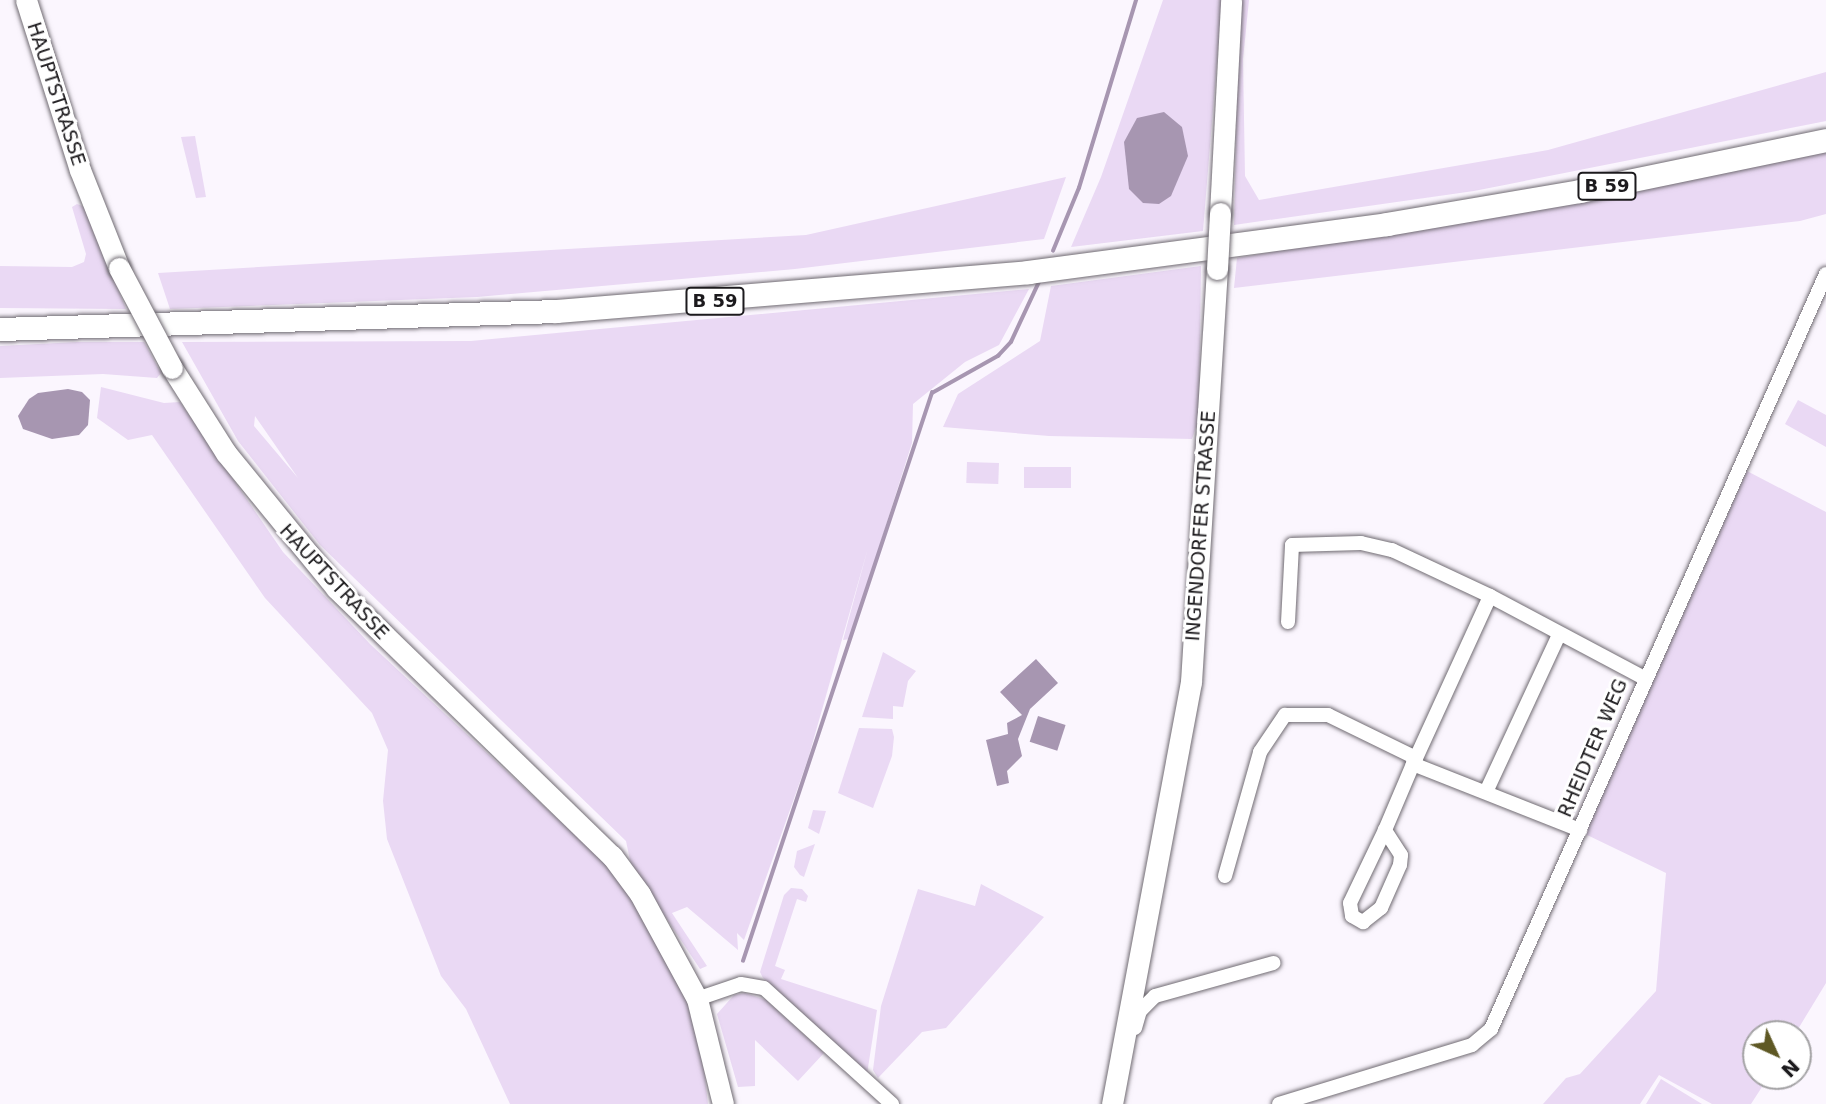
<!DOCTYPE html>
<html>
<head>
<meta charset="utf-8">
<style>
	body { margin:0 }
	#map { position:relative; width:1826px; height:1104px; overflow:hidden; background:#fbf6fe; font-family:"DejaVu Sans",sans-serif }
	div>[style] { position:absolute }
	.green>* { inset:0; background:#ead9f4; transform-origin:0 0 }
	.water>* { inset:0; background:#a796b1; transform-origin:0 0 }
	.stream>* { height:3.5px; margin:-1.75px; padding:0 1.75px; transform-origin:1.75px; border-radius:1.75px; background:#a796b1 }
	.roads { filter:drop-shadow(0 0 2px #706b72) drop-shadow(0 0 2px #706b72) }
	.street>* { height:14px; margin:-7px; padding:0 7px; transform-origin:7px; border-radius:7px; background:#fff }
	.secondary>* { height:21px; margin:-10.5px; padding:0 10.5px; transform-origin:10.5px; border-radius:10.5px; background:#fff }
	.primary>* { height:23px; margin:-11.5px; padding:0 11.5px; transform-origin:11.5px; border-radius:11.5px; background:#fff }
	.bridges { filter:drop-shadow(0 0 2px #706b72) drop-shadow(0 0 2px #706b72) }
	.secondary-bridge>* { height:21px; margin:-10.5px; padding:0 10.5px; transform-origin:10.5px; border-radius:10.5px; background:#fff }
	span { translate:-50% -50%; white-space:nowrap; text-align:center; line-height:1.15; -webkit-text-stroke:6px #fff; paint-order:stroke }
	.shield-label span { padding:2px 5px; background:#fff; border:2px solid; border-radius:5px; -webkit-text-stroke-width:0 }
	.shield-label { font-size:18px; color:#1c1a1d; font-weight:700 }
	.street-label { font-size:19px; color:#1c1a1d }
	.north { position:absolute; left:1742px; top:1020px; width:70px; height:70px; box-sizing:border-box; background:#fff; border:2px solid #a4a3a5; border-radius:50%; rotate:135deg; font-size:19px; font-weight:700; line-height:28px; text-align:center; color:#1c1a1d }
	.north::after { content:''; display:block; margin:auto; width:24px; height:32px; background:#5e5824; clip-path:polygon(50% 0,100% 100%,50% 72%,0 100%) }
</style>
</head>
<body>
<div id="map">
	<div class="green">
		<div style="clip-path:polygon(1163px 0,1222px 0,1203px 231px,1071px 247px,1101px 177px)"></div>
		<div style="clip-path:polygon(1239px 0,1249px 0,1243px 59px,1245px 176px,1259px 200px,1548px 150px,1826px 72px,1826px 121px,1474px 191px,1234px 225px)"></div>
		<div style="clip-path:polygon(195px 136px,206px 197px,196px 198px,181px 137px)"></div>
		<div style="clip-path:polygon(1826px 150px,1826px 214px,1800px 221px,1234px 288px,1237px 258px,1556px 203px)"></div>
		<div style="clip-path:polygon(1066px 177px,1044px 239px,795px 269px,477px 297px,170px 309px,158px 273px,806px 235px)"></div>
		<div style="clip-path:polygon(77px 204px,85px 207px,126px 309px,0 308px,0 266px,72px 267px,84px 262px,86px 254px,72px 207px)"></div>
		<div style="clip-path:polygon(1201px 266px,1199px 418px,1192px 439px,1049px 436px,943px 427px,958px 394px,1040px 341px,1051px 286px)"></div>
		<div style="clip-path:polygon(evenodd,1029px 289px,999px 345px,965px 362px,913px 404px,912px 443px,850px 639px,843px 640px,868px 548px,808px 759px,744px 940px,737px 933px,738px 950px,687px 907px,672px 913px,707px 966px,700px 969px,631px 865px,626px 841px,320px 545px,238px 441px,182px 342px,471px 341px,1029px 289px,255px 416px,298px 478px,254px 426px,255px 416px)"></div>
		<div style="clip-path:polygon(77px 342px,144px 342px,161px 373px,157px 378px,103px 374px,0 378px,0 346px)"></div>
		<div style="clip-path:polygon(101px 387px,164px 403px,180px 402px,283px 552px,370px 644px,606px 864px,640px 908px,672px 965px,700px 1035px,708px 1104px,510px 1104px,466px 1009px,441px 976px,387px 839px,383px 801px,388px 750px,372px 713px,265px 598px,152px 435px,128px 440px,97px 418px)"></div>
		<div style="clip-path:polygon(1798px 400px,1826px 415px,1826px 447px,1785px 424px)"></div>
		<div style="left:967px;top:462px;width:32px;height:21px;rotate:2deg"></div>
		<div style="left:1024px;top:467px;width:47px;height:21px"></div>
		<div style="clip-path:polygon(1747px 471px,1826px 512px,1826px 983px,1795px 1034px,1756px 1034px,1756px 1076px,1769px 1076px,1751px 1104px,1712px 1104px,1659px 1075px,1640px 1104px,1543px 1104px,1566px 1078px,1580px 1074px,1656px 991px,1666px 873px,1585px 834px)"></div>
		<div style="clip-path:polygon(883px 652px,916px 671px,908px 681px,903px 707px,893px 706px,893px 719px,862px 717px)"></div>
		<div style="clip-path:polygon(859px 728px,892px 729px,894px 737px,892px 756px,873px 808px,838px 793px)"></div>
		<div style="clip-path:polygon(813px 810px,826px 811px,819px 834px,808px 828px)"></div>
		<div style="clip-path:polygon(815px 844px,804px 877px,800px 875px,794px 867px,797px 851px)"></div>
		<div style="clip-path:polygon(981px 884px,1044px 917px,946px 1028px,922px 1032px,878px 1078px,873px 1070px,881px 1006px,918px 889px,975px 906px)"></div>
		<div style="clip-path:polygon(791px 888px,802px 889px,808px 896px,806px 902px,797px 899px,775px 966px,785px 970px,781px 979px,877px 1010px,867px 1074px,763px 978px,760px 972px,784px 895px)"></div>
		<div style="clip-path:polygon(745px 993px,766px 1000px,824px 1053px,798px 1081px,755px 1040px,755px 1086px,738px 1087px,717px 1014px,734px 995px)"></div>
		<div style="clip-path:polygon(1661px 1079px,1702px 1104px,1646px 1104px)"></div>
	</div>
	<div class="water">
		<div style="clip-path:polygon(1164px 112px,1182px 127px,1188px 156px,1171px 196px,1159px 204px,1143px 203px,1129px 189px,1124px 142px,1137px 118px)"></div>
		<div style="clip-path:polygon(68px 389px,82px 392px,90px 400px,88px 425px,79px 435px,52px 439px,23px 429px,18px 416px,29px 399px,38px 393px)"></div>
		<div style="clip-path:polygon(1036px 659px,1058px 683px,1030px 709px,1018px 739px,1022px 756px,1007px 771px,1009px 783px,997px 786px,986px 740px,1008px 734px,1007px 723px,1022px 715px,1000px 692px)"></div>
		<div style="left:1038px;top:716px;width:29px;height:27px;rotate:18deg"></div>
	</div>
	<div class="stream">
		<div style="left:1053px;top:251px;width:68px;rotate:-67.6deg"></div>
		<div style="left:1079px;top:188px;width:196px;rotate:-73.1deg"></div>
		<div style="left:743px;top:961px;width:599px;rotate:-71.6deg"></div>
		<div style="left:932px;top:393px;width:76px;rotate:-29.3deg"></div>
		<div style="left:998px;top:356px;width:19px;rotate:-47deg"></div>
		<div style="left:1011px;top:342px;width:66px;rotate:-65deg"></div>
	</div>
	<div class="roads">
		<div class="street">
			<div style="left:1288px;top:622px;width:77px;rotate:-87deg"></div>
			<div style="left:1292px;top:545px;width:69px;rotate:-1.7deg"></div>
			<div style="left:1361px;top:543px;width:32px;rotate:13deg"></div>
			<div style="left:1392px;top:550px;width:108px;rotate:25.1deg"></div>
			<div style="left:1490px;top:596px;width:174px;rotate:28deg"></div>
			<div style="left:1416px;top:758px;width:178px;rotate:-65.4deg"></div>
			<div style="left:1486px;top:792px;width:173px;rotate:-65.1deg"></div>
			<div style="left:1385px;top:830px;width:81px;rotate:115.6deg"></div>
			<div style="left:1350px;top:903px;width:13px;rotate:81deg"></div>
			<div style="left:1352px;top:916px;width:13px;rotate:29deg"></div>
			<div style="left:1363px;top:922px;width:23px;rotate:-38deg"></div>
			<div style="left:1381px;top:908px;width:47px;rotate:-66.2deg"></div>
			<div style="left:1400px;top:865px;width:10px;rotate:-84deg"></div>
			<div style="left:1401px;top:855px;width:30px;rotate:-123deg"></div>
			<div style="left:1385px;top:830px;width:72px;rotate:-67deg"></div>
			<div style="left:1413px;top:764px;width:180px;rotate:21.6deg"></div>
			<div style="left:1225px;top:876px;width:129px;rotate:-74.2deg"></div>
			<div style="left:1260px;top:752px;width:45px;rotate:-56deg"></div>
			<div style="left:1285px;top:715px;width:43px"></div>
			<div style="left:1328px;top:715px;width:98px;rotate:26deg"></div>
			<div style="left:1416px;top:758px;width:7px;rotate:117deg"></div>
			<div style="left:697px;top:999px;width:46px;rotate:-18.8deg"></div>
			<div style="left:741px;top:984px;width:23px;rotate:10deg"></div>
			<div style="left:764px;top:988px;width:173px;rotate:42.2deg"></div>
			<div style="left:1135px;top:1028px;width:18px;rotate:-74deg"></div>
			<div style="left:1140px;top:1011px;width:21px;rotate:-45deg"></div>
			<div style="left:1155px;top:996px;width:123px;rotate:-15.6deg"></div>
			<div style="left:1279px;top:1104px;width:202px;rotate:-17deg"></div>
			<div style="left:1472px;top:1045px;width:25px;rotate:-40deg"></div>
			<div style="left:1491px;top:1029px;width:826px;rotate:-66.07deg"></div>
		</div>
		<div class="secondary">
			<div style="left:26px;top:0;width:178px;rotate:72.4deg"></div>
			<div style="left:80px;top:170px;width:105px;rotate:68.3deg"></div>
			<div style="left:1220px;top:213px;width:213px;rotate:-87deg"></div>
			<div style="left:172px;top:368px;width:101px;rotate:57.6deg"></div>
			<div style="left:226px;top:453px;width:174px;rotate:50.8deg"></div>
			<div style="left:336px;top:588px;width:385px;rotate:44.2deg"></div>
			<div style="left:612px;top:856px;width:47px;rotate:53.6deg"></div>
			<div style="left:640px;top:894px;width:119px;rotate:61.5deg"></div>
			<div style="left:697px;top:999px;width:108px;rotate:76.1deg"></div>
			<div style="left:1112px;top:1104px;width:429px;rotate:-79.4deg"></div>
			<div style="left:1191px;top:682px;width:414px;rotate:-86.4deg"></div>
		</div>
		<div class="primary">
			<div style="left:0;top:329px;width:556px;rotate:-1.85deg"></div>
			<div style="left:556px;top:311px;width:474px;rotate:-4.7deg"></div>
			<div style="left:1028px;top:272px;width:362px;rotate:-7.6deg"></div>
			<div style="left:1387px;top:224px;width:196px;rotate:-9.7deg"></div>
			<div style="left:1580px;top:191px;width:251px;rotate:-11.7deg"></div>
		</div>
	</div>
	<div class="bridges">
		<div class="secondary-bridge">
			<div style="left:119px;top:268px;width:113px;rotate:62.1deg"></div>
			<div style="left:1217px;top:269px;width:56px;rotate:-86.9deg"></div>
		</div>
	</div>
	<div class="shield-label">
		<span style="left:1607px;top:186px">B 59</span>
		<span style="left:715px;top:301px">B 59</span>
	</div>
	<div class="street-label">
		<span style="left:56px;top:94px;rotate:72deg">HAUPTSTRASSE</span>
		<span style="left:1201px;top:526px;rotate:-86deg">INGENDORFER STRASSE</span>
		<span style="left:334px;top:582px;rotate:47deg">HAUPTSTRASSE</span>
		<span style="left:1593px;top:748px;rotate:-67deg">RHEIDTER WEG</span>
	</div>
	<div class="north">N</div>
</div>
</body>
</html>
